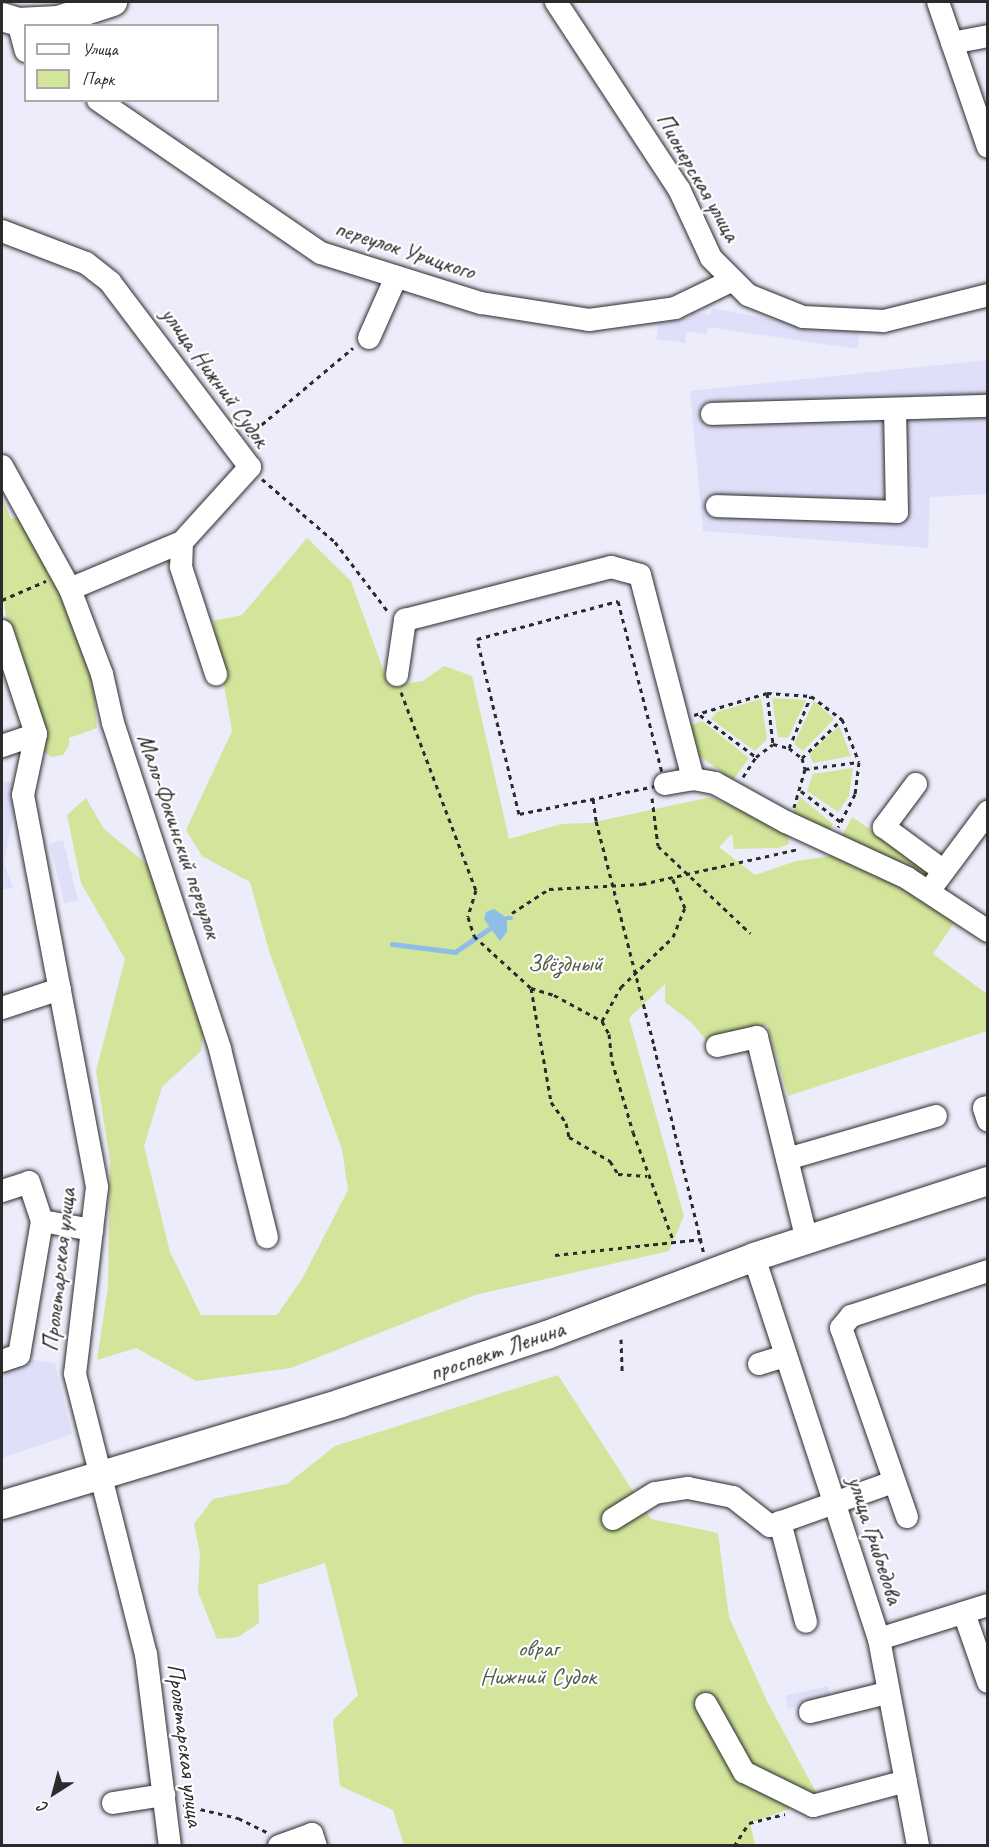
<!DOCTYPE html>
<html>
<head>
<meta charset="utf-8">
<style>
	body { margin:0 }
	#map { position:relative; width:989px; height:1847px; overflow:hidden; background:#ececfb; font-family:Caveat,sans-serif }
	div>[style] { position:absolute }
	.built>* { inset:0; background:#dfdff9; transform-origin:0 0 }
	.green>* { inset:0; background:#d2e59a }
	.water>* { inset:0; background:#8cbee8 }
	.stream>* { height:4.5px; margin:-2.25px; padding:0 2.25px; transform-origin:2.25px; border-radius:2.25px; background:#8cbee8 }
	.path>* { height:3px; margin-top:-1.5px; transform-origin:0; background:repeating-linear-gradient(90deg,#2b2b2b 0 4.5px,transparent 0 9px) }
	.roads { filter:drop-shadow(0 0 2px #2b2b2b) drop-shadow(0 0 2px #2b2b2b) }
	.minor>* { height:22px; margin:-11px; padding:0 11px; transform-origin:11px; border-radius:11px; background:#fff }
	.major>* { height:28px; margin:-14px; padding:0 14px; transform-origin:14px; border-radius:14px; background:#fff }
	.path-bridge>* { height:3px; margin-top:-1.5px; transform-origin:0; background:repeating-linear-gradient(90deg,#2b2b2b 0 4.5px,transparent 0 9px) }
	span { translate:-50% -50%; white-space:nowrap; text-align:center; line-height:1.15; -webkit-text-stroke:4.5px #fff; paint-order:stroke }
	.street-label { font-size:24px; color:#2b2b2b }
	.park-label { font-size:24px; color:#555a47 }
	.frame { position:absolute; inset:0; border:3px solid #2b2b2b; pointer-events:none }
	.legend { position:absolute; left:24px; top:24px; width:195px; height:78px; box-sizing:border-box; background:#fff; border:2px solid #aaa; margin:0; padding:8px 10px; list-style:none; font-size:18px; color:#2b2b2b }
	.legend li { display:flex; align-items:center; gap:12px; height:30px }
	.legend b { width:30px; border:2px solid #aaa }
	.north { position:absolute; left:24px; top:1763px; width:60px; height:60px; -webkit-text-stroke:4px #fff; paint-order:stroke; rotate:216deg; font-size:16px; font-weight:700; line-height:24px; text-align:center; color:#2b2b2b }
	.north::after { content:''; display:block; margin:auto; width:21px; height:27px; background:#2b2b2b; clip-path:polygon(50% 0,100% 100%,50% 72%,0 100%) }
</style>
</head>
<body>
<div id="map">
	<div class="built">
		<div style="clip-path:polygon(712px 308px,785px 322px,861px 329px,857px 349px,708px 327px,706px 334px,687px 331px,685px 343px,656px 339px,659px 319px,689px 318px,691px 312px,710px 315px)"></div>
		<div style="clip-path:polygon(987px 360px,987px 494px,930px 497px,928px 548px,703px 531px,690px 391px)"></div>
		<div style="clip-path:polygon(2px 781px,19px 783px,4px 864px,13px 887px,2px 890px)"></div>
		<div style="left:63px;top:840px;width:62px;height:14px;rotate:76deg"></div>
		<div style="clip-path:polygon(24px 1359px,55px 1363px,72px 1434px,2px 1458px,2px 1366px)"></div>
		<div style="left:828px;top:1686px;width:13px;height:44px;rotate:77deg"></div>
	</div>
	<div class="green">
		<div style="clip-path:polygon(2px 497px,11px 519px,25px 515px,92px 666px,97px 728px,69px 738px,69px 746px,63px 755px,51px 757px,44px 751px,9px 632px,2px 592px)"></div>
		<div style="clip-path:polygon(307px 538px,351px 581px,389px 686px,423px 681px,444px 666px,472px 676px,509px 839px,561px 824px,590px 823px,711px 797px,788px 832px,789px 844px,778px 848px,734px 849px,732px 834px,719px 847px,755px 875px,796px 861px,837px 855px,958px 917px,933px 954px,987px 994px,987px 1031px,788px 1096px,767px 1025px,707px 1041px,691px 1022px,665px 1002px,665px 984px,629px 1018px,684px 1216px,669px 1251px,475px 1295px,291px 1368px,196px 1381px,136px 1348px,97px 1360px,108px 1287px,110px 1161px,96px 1071px,125px 959px,81px 883px,67px 815px,86px 798px,104px 829px,148px 865px,205px 1015px,201px 1051px,162px 1087px,144px 1146px,170px 1252px,201px 1315px,277px 1315px,302px 1279px,348px 1190px,342px 1149px,270px 954px,250px 882px,202px 856px,186px 830px,232px 731px,213px 621px,242px 615px)"></div>
		<div style="clip-path:polygon(772px 698px,806px 700px,788px 738px,778px 737px)"></div>
		<div style="clip-path:polygon(761px 699px,767px 739px,755px 751px,711px 719px,717px 712px)"></div>
		<div style="clip-path:polygon(814px 701px,834px 719px,803px 751px,794px 744px)"></div>
		<div style="clip-path:polygon(702px 721px,749px 758px,733px 780px,695px 753px,690px 726px)"></div>
		<div style="clip-path:polygon(839px 726px,851px 756px,813px 763px,809px 754px)"></div>
		<div style="clip-path:polygon(853px 768px,849px 796px,838px 812px,807px 791px,813px 774px)"></div>
		<div style="clip-path:polygon(800px 797px,833px 824px,829px 832px,792px 815px)"></div>
		<div style="clip-path:polygon(852px 817px,932px 871px,922px 879px,839px 841px)"></div>
		<div style="clip-path:polygon(558px 1375px,651px 1519px,718px 1533px,729px 1617px,767px 1701px,819px 1798px,750px 1823px,755px 1845px,404px 1845px,393px 1810px,340px 1786px,333px 1720px,358px 1695px,325px 1563px,258px 1585px,259px 1623px,238px 1637px,217px 1639px,198px 1592px,200px 1553px,194px 1524px,213px 1499px,287px 1484px,335px 1446px)"></div>
	</div>
	<div class="water">
		<div style="clip-path:polygon(494px 909px,507px 918px,507px 932px,500px 941px,484px 919px,486px 912px)"></div>
	</div>
	<div class="stream">
		<div style="left:507px;top:918px;width:4px"></div>
		<div style="left:392px;top:944px;width:64px;rotate:7.2deg"></div>
		<div style="left:455px;top:952px;width:41px;rotate:-34.1deg"></div>
	</div>
	<div class="path">
		<div style="left:248px;top:436px;width:137px;rotate:-40deg"></div>
		<div style="left:262px;top:479px;width:96px;rotate:40.8deg"></div>
		<div style="left:335px;top:542px;width:89px;rotate:52.7deg"></div>
		<div style="left:2px;top:600px;width:48px;rotate:-23.4deg"></div>
		<div style="left:618px;top:601px;width:189px;rotate:75.6deg"></div>
		<div style="left:665px;top:784px;width:149px;rotate:168.4deg"></div>
		<div style="left:519px;top:814px;width:180px;rotate:-103.5deg"></div>
		<div style="left:477px;top:639px;width:146px;rotate:-15.1deg"></div>
		<div style="left:401px;top:692px;width:212px;rotate:69.3deg"></div>
		<div style="left:476px;top:890px;width:28px;rotate:107deg"></div>
		<div style="left:468px;top:917px;width:20px;rotate:72deg"></div>
		<div style="left:474px;top:936px;width:77px;rotate:42.4deg"></div>
		<div style="left:531px;top:988px;width:24px;rotate:17deg"></div>
		<div style="left:554px;top:995px;width:55px;rotate:28.4deg"></div>
		<div style="left:602px;top:1021px;width:15px;rotate:62deg"></div>
		<div style="left:609px;top:1034px;width:27px;rotate:84deg"></div>
		<div style="left:612px;top:1061px;width:74px;rotate:73.5deg"></div>
		<div style="left:633px;top:1132px;width:117px;rotate:69.6deg"></div>
		<div style="left:767px;top:693px;width:51px;rotate:83.3deg"></div>
		<div style="left:694px;top:715px;width:76px;rotate:-16.8deg"></div>
		<div style="left:767px;top:693px;width:44px;rotate:3.9deg"></div>
		<div style="left:811px;top:696px;width:39px;rotate:37deg"></div>
		<div style="left:842px;top:719px;width:46px;rotate:68.4deg"></div>
		<div style="left:859px;top:762px;width:32px;rotate:97deg"></div>
		<div style="left:855px;top:794px;width:37px;rotate:117deg"></div>
		<div style="left:700px;top:715px;width:70px;rotate:36.9deg"></div>
		<div style="left:789px;top:748px;width:56px;rotate:-67.1deg"></div>
		<div style="left:802px;top:758px;width:56px;rotate:-44.3deg"></div>
		<div style="left:805px;top:769px;width:54px;rotate:-7.4deg"></div>
		<div style="left:743px;top:777px;width:24px;rotate:-57deg"></div>
		<div style="left:756px;top:757px;width:21px;rotate:-37deg"></div>
		<div style="left:773px;top:744px;width:16px;rotate:14deg"></div>
		<div style="left:789px;top:748px;width:16px;rotate:38deg"></div>
		<div style="left:802px;top:758px;width:11px;rotate:75deg"></div>
		<div style="left:805px;top:769px;width:40px;rotate:106deg"></div>
		<div style="left:801px;top:791px;width:51px;rotate:37.8deg"></div>
		<div style="left:652px;top:798px;width:48px;rotate:82.9deg"></div>
		<div style="left:658px;top:846px;width:127px;rotate:43.4deg"></div>
		<div style="left:593px;top:799px;width:22px;rotate:82deg"></div>
		<div style="left:512px;top:913px;width:44px;rotate:-33deg"></div>
		<div style="left:549px;top:889px;width:93px;rotate:-3.1deg"></div>
		<div style="left:642px;top:884px;width:161px;rotate:-12.6deg"></div>
		<div style="left:531px;top:988px;width:116px;rotate:80deg"></div>
		<div style="left:551px;top:1102px;width:26px;rotate:54deg"></div>
		<div style="left:566px;top:1123px;width:14px;rotate:78deg"></div>
		<div style="left:569px;top:1137px;width:48px;rotate:30.3deg"></div>
		<div style="left:610px;top:1161px;width:15px;rotate:58deg"></div>
		<div style="left:618px;top:1174px;width:29px;rotate:4deg"></div>
		<div style="left:602px;top:1021px;width:39px;rotate:-61deg"></div>
		<div style="left:621px;top:987px;width:72px;rotate:-43.9deg"></div>
		<div style="left:673px;top:937px;width:31px;rotate:-68deg"></div>
		<div style="left:685px;top:908px;width:33px;rotate:-113deg"></div>
		<div style="left:654px;top:1046px;width:214px;rotate:76.5deg"></div>
		<div style="left:555px;top:1255px;width:148px;rotate:-6.2deg"></div>
		<div style="left:621px;top:1339px;width:34px;rotate:88deg"></div>
		<div style="left:183px;top:1805px;width:57px;rotate:13.3deg"></div>
		<div style="left:238px;top:1818px;width:32px;rotate:26deg"></div>
		<div style="left:734px;top:1846px;width:27px;rotate:-57deg"></div>
		<div style="left:749px;top:1823px;width:37px;rotate:-14deg"></div>
	</div>
	<div class="roads">
		<div class="minor">
			<div style="left:556px;top:2px;width:224px;rotate:56.7deg"></div>
			<div style="left:679px;top:189px;width:76px;rotate:65.1deg"></div>
			<div style="left:711px;top:258px;width:52px;rotate:45deg"></div>
			<div style="left:748px;top:295px;width:59px;rotate:21.8deg"></div>
			<div style="left:803px;top:317px;width:81px;rotate:2.8deg"></div>
			<div style="left:884px;top:321px;width:107px;rotate:-14deg"></div>
			<div style="left:938px;top:2px;width:153px;rotate:71deg"></div>
			<div style="left:18px;top:22px;width:30px;rotate:75deg"></div>
			<div style="left:952px;top:43px;width:37px;rotate:-11deg"></div>
			<div style="left:98px;top:100px;width:270px;rotate:34.5deg"></div>
			<div style="left:321px;top:253px;width:168px;rotate:17.4deg"></div>
			<div style="left:481px;top:303px;width:109px;rotate:8.9deg"></div>
			<div style="left:589px;top:320px;width:87px;rotate:-7.9deg"></div>
			<div style="left:675px;top:308px;width:64px;rotate:-25.8deg"></div>
			<div style="left:2px;top:231px;width:90px;rotate:20.9deg"></div>
			<div style="left:86px;top:263px;width:31px;rotate:38deg"></div>
			<div style="left:110px;top:282px;width:232px;rotate:52.9deg"></div>
			<div style="left:250px;top:467px;width:101px;rotate:132.2deg"></div>
			<div style="left:182px;top:542px;width:25px;rotate:92deg"></div>
			<div style="left:181px;top:567px;width:113px;rotate:71.9deg"></div>
			<div style="left:369px;top:338px;width:67px;rotate:-66.1deg"></div>
			<div style="left:712px;top:414px;width:276px;rotate:-1.7deg"></div>
			<div style="left:2px;top:466px;width:141px;rotate:61.1deg"></div>
			<div style="left:70px;top:589px;width:91px;rotate:69.4deg"></div>
			<div style="left:102px;top:674px;width:50px;rotate:77.3deg"></div>
			<div style="left:113px;top:723px;width:343px;rotate:71.8deg"></div>
			<div style="left:220px;top:1049px;width:194px;rotate:76deg"></div>
			<div style="left:717px;top:506px;width:180px;rotate:1.9deg"></div>
			<div style="left:897px;top:512px;width:101px;rotate:-91.1deg"></div>
			<div style="left:70px;top:589px;width:121px;rotate:-22.8deg"></div>
			<div style="left:2px;top:631px;width:108px;rotate:71.7deg"></div>
			<div style="left:36px;top:734px;width:62px;rotate:102deg"></div>
			<div style="left:23px;top:795px;width:399px;rotate:79.3deg"></div>
			<div style="left:97px;top:1187px;width:188px;rotate:96.7deg"></div>
			<div style="left:75px;top:1374px;width:289px;rotate:75.8deg"></div>
			<div style="left:146px;top:1654px;width:193px;rotate:82.9deg"></div>
			<div style="left:397px;top:675px;width:56px;rotate:-81.7deg"></div>
			<div style="left:405px;top:620px;width:213px;rotate:-14.4deg"></div>
			<div style="left:611px;top:567px;width:30px;rotate:15deg"></div>
			<div style="left:640px;top:575px;width:211px;rotate:75.4deg"></div>
			<div style="left:2px;top:746px;width:36px;rotate:-19deg"></div>
			<div style="left:665px;top:784px;width:28px;rotate:-10deg"></div>
			<div style="left:693px;top:779px;width:22px;rotate:10deg"></div>
			<div style="left:715px;top:783px;width:81px;rotate:28.8deg"></div>
			<div style="left:786px;top:822px;width:133px;rotate:24.8deg"></div>
			<div style="left:907px;top:878px;width:97px;rotate:33.2deg"></div>
			<div style="left:916px;top:784px;width:54px;rotate:126.7deg"></div>
			<div style="left:884px;top:827px;width:74px;rotate:36.3deg"></div>
			<div style="left:935px;top:883px;width:89px;rotate:-53.3deg"></div>
			<div style="left:2px;top:1008px;width:61px;rotate:-18.1deg"></div>
			<div style="left:717px;top:1046px;width:41px;rotate:-12.7deg"></div>
			<div style="left:757px;top:1037px;width:209px;rotate:76.2deg"></div>
			<div style="left:988px;top:1107px;width:4px;rotate:166deg"></div>
			<div style="left:984px;top:1108px;width:13px;rotate:72deg"></div>
			<div style="left:787px;top:1159px;width:155px;rotate:-16.1deg"></div>
			<div style="left:2px;top:1191px;width:28px;rotate:-18deg"></div>
			<div style="left:29px;top:1182px;width:41px;rotate:71.6deg"></div>
			<div style="left:42px;top:1221px;width:136px;rotate:99.7deg"></div>
			<div style="left:19px;top:1355px;width:18px;rotate:161deg"></div>
			<div style="left:42px;top:1221px;width:51px;rotate:10.2deg"></div>
			<div style="left:754px;top:1257px;width:402px;rotate:71.9deg"></div>
			<div style="left:879px;top:1639px;width:211px;rotate:79.3deg"></div>
			<div style="left:759px;top:1364px;width:28px;rotate:-17deg"></div>
			<div style="left:907px;top:1517px;width:200px;rotate:-109.2deg"></div>
			<div style="left:841px;top:1328px;width:16px;rotate:-50deg"></div>
			<div style="left:851px;top:1316px;width:144px;rotate:-18.2deg"></div>
			<div style="left:613px;top:1519px;width:49px;rotate:-31.8deg"></div>
			<div style="left:655px;top:1493px;width:33px;rotate:-9deg"></div>
			<div style="left:688px;top:1488px;width:46px;rotate:11.3deg"></div>
			<div style="left:733px;top:1497px;width:47px;rotate:38.1deg"></div>
			<div style="left:770px;top:1526px;width:131px;rotate:-19.7deg"></div>
			<div style="left:780px;top:1522px;width:103px;rotate:75.4deg"></div>
			<div style="left:964px;top:1613px;width:73px;rotate:70.8deg"></div>
			<div style="left:879px;top:1639px;width:114px;rotate:-17.3deg"></div>
			<div style="left:706px;top:1704px;width:78px;rotate:60.8deg"></div>
			<div style="left:744px;top:1772px;width:77px;rotate:26.2deg"></div>
			<div style="left:813px;top:1806px;width:96px;rotate:-15deg"></div>
			<div style="left:810px;top:1712px;width:79px;rotate:-13.9deg"></div>
			<div style="left:113px;top:1803px;width:52px;rotate:-8.9deg"></div>
			<div style="left:279px;top:1846px;width:35px;rotate:-20deg"></div>
			<div style="left:312px;top:1834px;width:13px;rotate:72deg"></div>
		</div>
		<div class="major">
			<div style="left:2px;top:17px;width:17px;rotate:17deg"></div>
			<div style="left:18px;top:22px;width:40px;rotate:-2.9deg"></div>
			<div style="left:58px;top:20px;width:58px;rotate:-18.1deg"></div>
			<div style="left:2px;top:1505px;width:354px;rotate:-16.7deg"></div>
			<div style="left:341px;top:1403px;width:217px;rotate:-18.3deg"></div>
			<div style="left:547px;top:1335px;width:221px;rotate:-20.6deg"></div>
			<div style="left:754px;top:1257px;width:246px;rotate:-18deg"></div>
		</div>
	</div>
	<div class="path-bridge">
		<div style="left:596px;top:821px;width:232px;rotate:75.5deg"></div>
	</div>
	<div class="street-label">
		<span style="left:698px;top:177px;rotate:60deg">Пионерская улица</span>
		<span style="left:405px;top:250px;rotate:18deg">переулок Урицкого</span>
		<span style="left:215px;top:377px;rotate:54deg">улица Нижний Судок</span>
		<span style="left:179px;top:836px;rotate:71deg">Мало-Фокинский переулок</span>
		<span style="left:59px;top:1270px;rotate:-84deg">Пролетарская улица</span>
		<span style="left:497px;top:1351px;rotate:-19deg">проспект Ленина</span>
		<span style="left:875px;top:1540px;rotate:72deg">улица Грибоедова</span>
		<span style="left:185px;top:1745px;rotate:83deg">Пролетарская улица</span>
	</div>
	<div class="park-label">
		<span style="left:565px;top:964px">Звёздный</span>
		<span style="left:538px;top:1663px">овраг<br>Нижний Судок</span>
	</div>
	<div class="frame"></div>
	<ul class="legend">
	<li><b style="height:8px;background:#fff"></b>Улица</li>
	<li><b style="height:16px;background:#d2e59a"></b>Парк</li>
	</ul>
	<div class="north">С</div>
</div>
</body>
</html>
